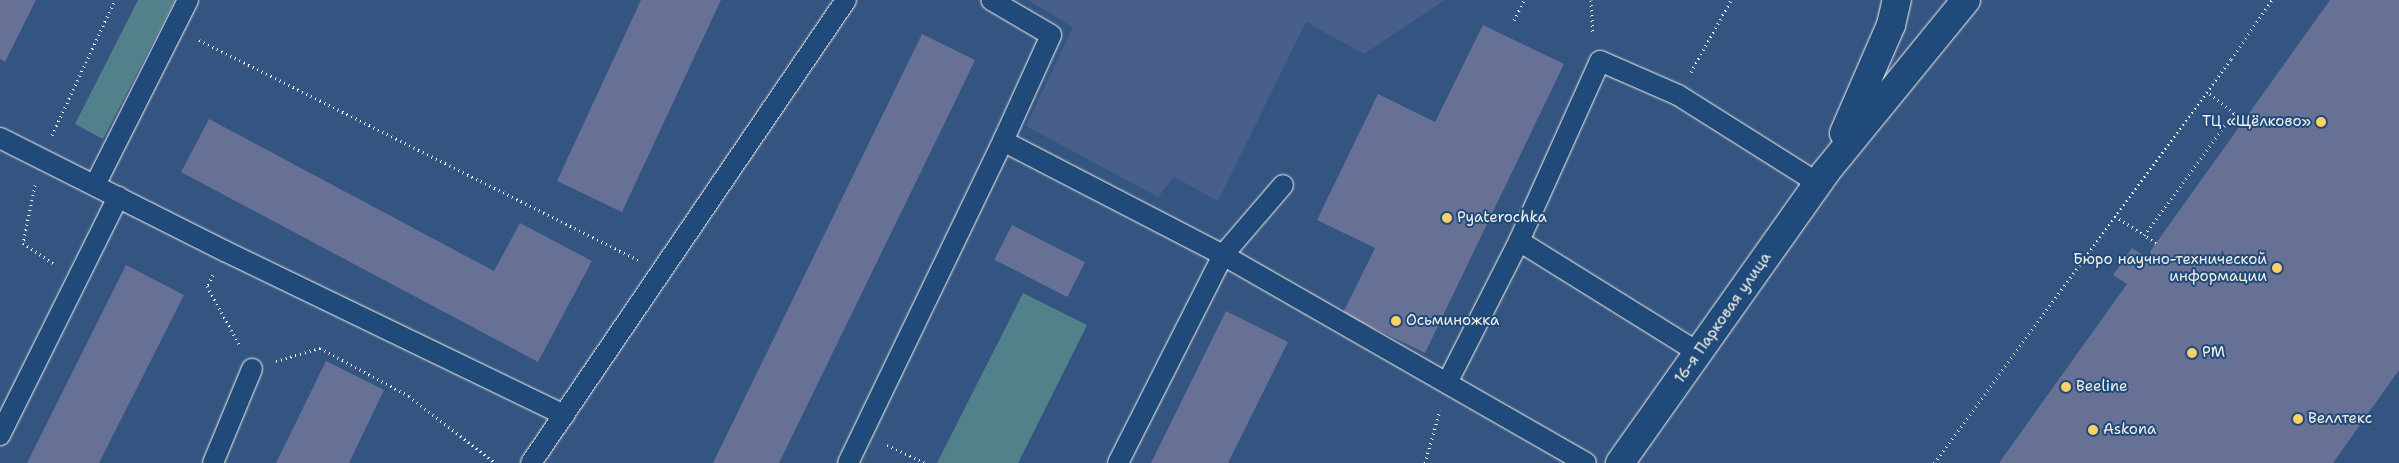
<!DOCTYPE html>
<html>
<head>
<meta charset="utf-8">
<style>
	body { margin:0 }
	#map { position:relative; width:2399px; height:463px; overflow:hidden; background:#345482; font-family:"Shantell Sans",sans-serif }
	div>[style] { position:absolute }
	.built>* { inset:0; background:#475f8a }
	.green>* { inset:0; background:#52818b }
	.building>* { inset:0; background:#677095; transform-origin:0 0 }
	.path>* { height:3px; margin-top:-1.5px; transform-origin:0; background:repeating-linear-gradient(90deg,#f4f1e8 0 1px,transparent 0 5px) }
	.roads { filter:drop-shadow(0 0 1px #f4f1e8) drop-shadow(0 0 1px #f4f1e8) }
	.lane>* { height:20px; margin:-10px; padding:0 10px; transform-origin:10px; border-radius:10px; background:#1f4a7a }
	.secondary>* { height:28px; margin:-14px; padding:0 14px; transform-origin:14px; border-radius:14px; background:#1f4a7a }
	.dots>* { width:14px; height:14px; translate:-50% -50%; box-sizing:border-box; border:2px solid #1f4a7a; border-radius:50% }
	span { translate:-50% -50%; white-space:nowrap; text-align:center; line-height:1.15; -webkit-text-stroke:4px #1f4a7a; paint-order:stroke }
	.poi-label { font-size:15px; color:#f4f1e8 }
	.right { translate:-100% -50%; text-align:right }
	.left { translate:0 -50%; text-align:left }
	.street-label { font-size:15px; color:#f4f1e8 }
</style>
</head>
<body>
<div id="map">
	<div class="built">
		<div style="clip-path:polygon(1028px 0,1445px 0,1364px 54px,1306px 22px,1218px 201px,1174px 177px,1158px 197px,1026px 126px,1073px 27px)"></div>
	</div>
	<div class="green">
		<div style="clip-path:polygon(138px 0,175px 0,103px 139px,75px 124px)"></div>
		<div style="clip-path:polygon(1023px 293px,1087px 325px,1018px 463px,937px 463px)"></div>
	</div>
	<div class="building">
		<div style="clip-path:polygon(0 0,36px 0,5px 62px,0 59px)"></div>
		<div style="clip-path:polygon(641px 0,721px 0,622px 212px,557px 181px)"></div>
		<div style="clip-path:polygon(2330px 0,2399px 0,2399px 370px,2333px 463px,1999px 463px,2127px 284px,2113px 275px,2132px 248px,2146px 257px)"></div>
		<div style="clip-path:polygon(1483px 25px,1564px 64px,1425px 353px,1343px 313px,1375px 248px,1317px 220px,1378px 94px,1435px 122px)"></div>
		<div style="clip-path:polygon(922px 34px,975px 60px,952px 108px,779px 463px,713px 463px)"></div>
		<div style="clip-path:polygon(209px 119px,494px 271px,520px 223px,592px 261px,538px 362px,181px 172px)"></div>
		<div style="left:1012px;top:225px;width:82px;height:39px;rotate:27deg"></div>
		<div style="clip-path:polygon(126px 265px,184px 295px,99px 463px,27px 463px)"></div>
		<div style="clip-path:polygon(1226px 311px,1288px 342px,1228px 463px,1151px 463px)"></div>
		<div style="clip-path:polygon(326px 361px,384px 390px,349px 463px,276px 463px)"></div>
	</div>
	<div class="path">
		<div style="left:1591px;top:0;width:34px;rotate:87deg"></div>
		<div style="left:1514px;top:20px;width:22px;rotate:-63deg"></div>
		<div style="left:199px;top:40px;width:491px;rotate:26.6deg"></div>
		<div style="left:1691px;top:72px;width:82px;rotate:-60.9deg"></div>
		<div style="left:52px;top:135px;width:149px;rotate:-65deg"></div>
		<div style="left:35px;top:185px;width:59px;rotate:101.7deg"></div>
		<div style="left:23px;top:243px;width:37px;rotate:34deg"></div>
		<div style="left:2115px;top:216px;width:35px;rotate:33deg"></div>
		<div style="left:2156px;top:243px;width:14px;rotate:-146deg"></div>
		<div style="left:2144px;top:235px;width:152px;rotate:-53.6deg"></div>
		<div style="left:2234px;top:113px;width:34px;rotate:-142deg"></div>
		<div style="left:213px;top:275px;width:13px;rotate:119deg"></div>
		<div style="left:207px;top:286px;width:68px;rotate:61.2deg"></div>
		<div style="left:276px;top:361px;width:46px;rotate:-16.5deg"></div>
		<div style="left:320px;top:348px;width:101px;rotate:28.3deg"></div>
		<div style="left:409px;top:396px;width:108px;rotate:37.8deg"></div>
		<div style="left:887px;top:445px;width:43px;rotate:24.8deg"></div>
		<div style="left:1425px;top:463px;width:55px;rotate:-74.2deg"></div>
		<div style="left:1934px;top:463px;width:501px;rotate:-53.68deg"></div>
		<div style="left:2231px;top:59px;width:72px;rotate:-55.2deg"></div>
	</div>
	<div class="roads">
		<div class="lane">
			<div style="left:0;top:138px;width:252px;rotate:26.7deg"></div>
			<div style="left:225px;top:251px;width:377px;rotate:25.8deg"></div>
			<div style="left:1003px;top:141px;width:248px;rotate:27.4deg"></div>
			<div style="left:1223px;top:255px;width:92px;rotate:-49.4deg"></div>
			<div style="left:95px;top:185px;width:207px;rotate:-63.3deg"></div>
			<div style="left:1519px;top:241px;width:197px;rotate:-65.8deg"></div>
			<div style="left:1600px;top:61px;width:85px;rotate:23.6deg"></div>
			<div style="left:1678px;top:95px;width:165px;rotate:32.2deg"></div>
			<div style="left:1447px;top:383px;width:159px;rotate:-63.1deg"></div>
			<div style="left:1519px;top:241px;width:212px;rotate:31.9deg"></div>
			<div style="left:0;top:435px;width:266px;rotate:-63.6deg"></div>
			<div style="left:213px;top:463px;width:102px;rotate:-67.5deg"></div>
			<div style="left:531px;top:463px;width:560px;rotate:-55.77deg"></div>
			<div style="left:848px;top:463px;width:357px;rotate:-64.3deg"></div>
			<div style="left:1003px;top:141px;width:116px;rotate:-65.6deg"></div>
			<div style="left:1051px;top:35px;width:69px;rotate:-149.7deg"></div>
			<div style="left:1118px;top:463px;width:233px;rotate:-63.2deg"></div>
			<div style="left:1223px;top:255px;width:418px;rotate:29.8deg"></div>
		</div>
		<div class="secondary">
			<div style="left:1844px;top:133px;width:118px;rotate:-66.5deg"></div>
			<div style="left:1891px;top:25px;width:26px;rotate:-77deg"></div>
			<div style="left:1620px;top:463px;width:355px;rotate:-54.7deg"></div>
			<div style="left:1825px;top:173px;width:223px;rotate:-50.8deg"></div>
		</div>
	</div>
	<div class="dots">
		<div style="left:2321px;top:122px;background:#ffd166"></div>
		<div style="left:1447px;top:218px;background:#ffd166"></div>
		<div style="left:2277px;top:268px;background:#ffd166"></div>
		<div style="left:1396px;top:321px;background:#ffd166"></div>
		<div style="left:2192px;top:353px;background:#ffd166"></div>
		<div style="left:2066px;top:387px;background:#ffd166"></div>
		<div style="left:2298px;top:419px;background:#ffd166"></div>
		<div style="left:2093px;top:430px;background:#ffd166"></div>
	</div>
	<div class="poi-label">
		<span class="right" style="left:2311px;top:122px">ТЦ «Щёлково»</span>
		<span class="left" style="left:1457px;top:218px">Pyaterochka</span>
		<span class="right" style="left:2267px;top:268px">Бюро научно-технической<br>информации</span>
		<span class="left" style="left:1406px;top:321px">Осьминожка</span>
		<span class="left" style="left:2202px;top:353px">PM</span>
		<span class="left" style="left:2076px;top:387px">Beeline</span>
		<span class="left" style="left:2308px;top:419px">Веллтекс</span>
		<span class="left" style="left:2103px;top:430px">Askona</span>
	</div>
	<div class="street-label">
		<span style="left:1723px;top:318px;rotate:-55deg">16-я Парковая улица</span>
	</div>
</div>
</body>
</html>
